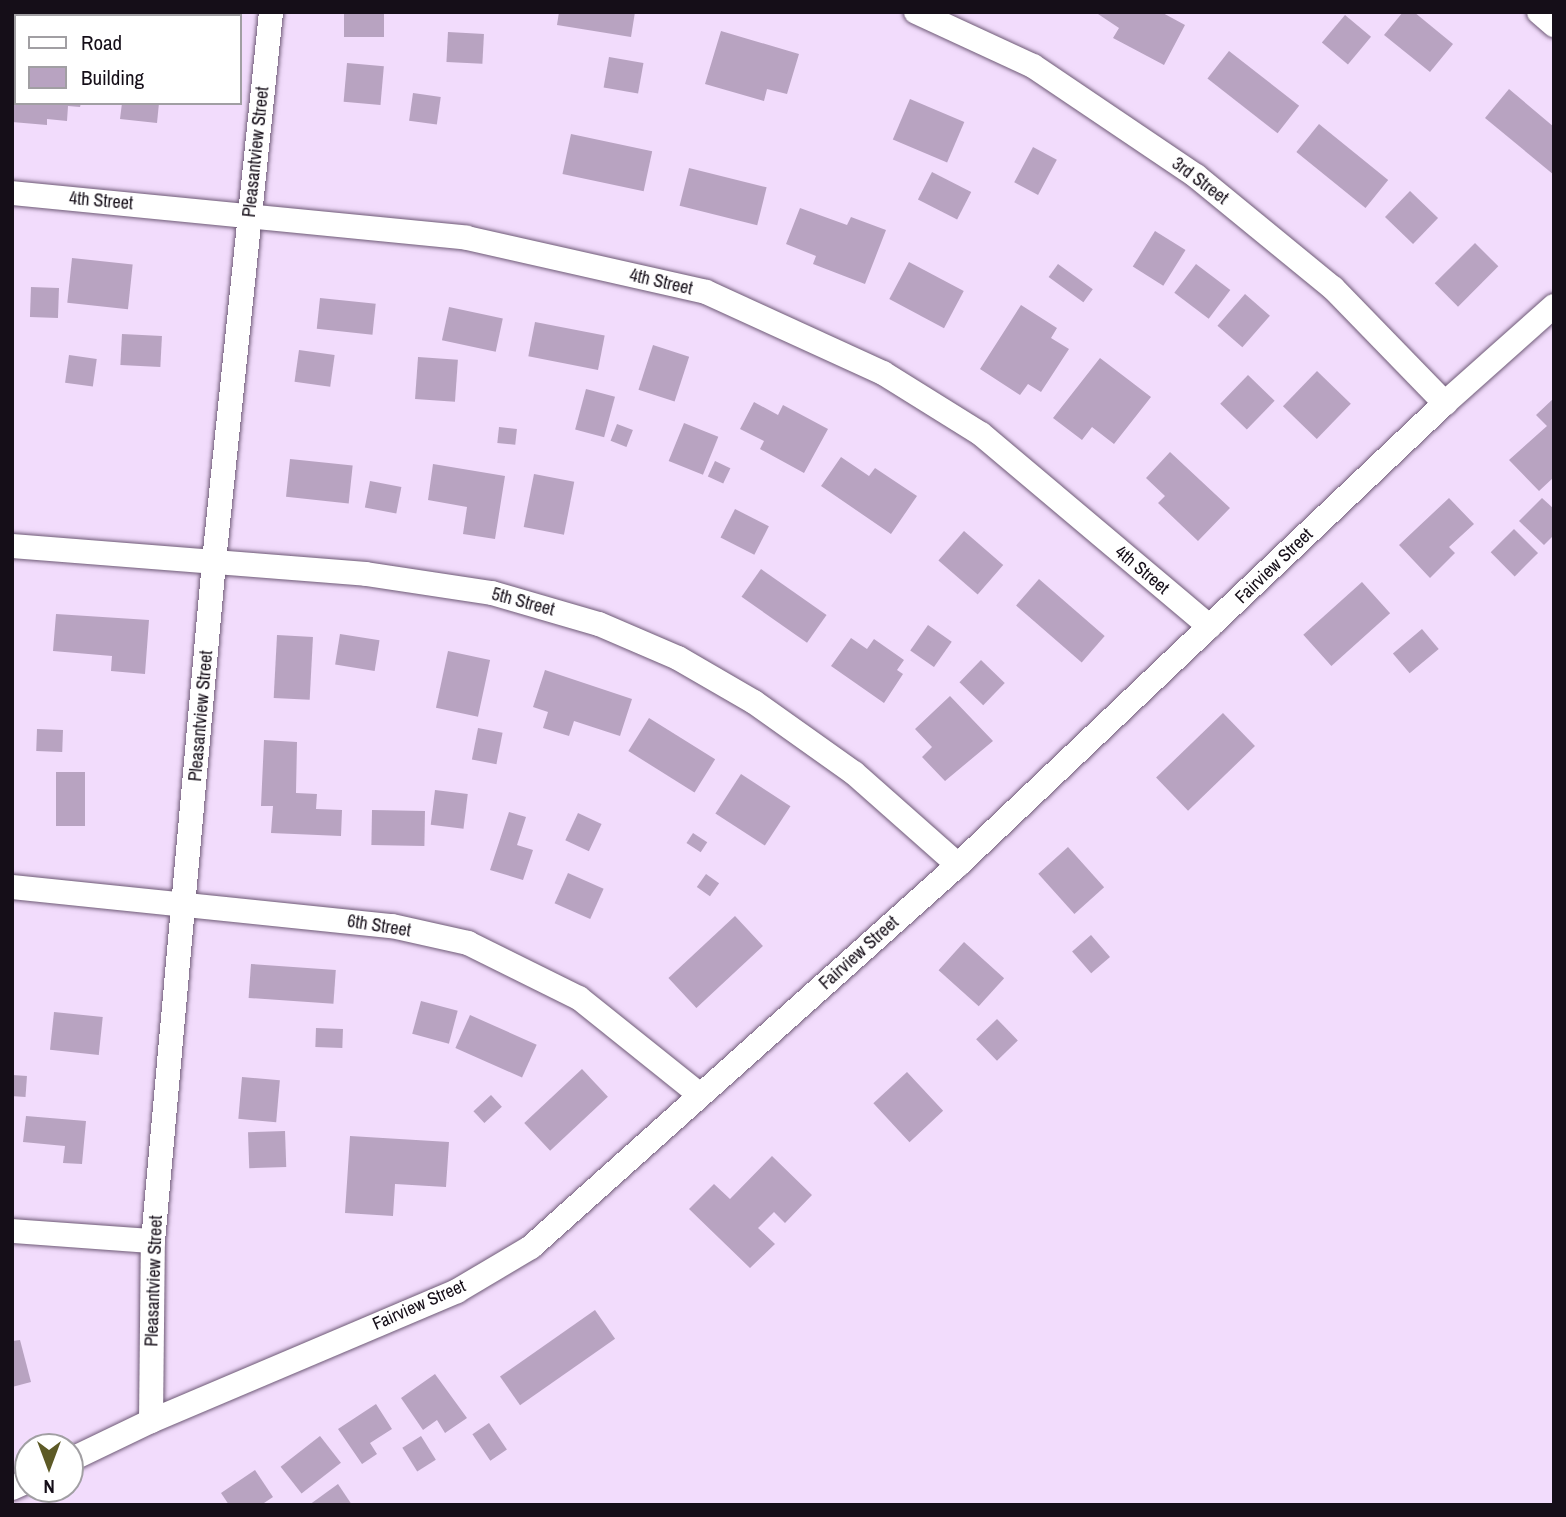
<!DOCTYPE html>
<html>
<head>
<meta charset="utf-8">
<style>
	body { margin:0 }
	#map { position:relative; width:1566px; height:1517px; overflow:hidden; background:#f2dcfc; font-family:"Archivo Narrow",sans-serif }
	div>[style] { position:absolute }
	.building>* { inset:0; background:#b8a3c1; transform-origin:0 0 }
	.roads { filter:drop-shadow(0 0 2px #6e5a76) drop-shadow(0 0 2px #6e5a76) }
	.street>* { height:24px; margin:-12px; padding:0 12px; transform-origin:12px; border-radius:12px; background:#fff }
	span { translate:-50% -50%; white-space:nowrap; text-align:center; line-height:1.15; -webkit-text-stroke:5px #fff; paint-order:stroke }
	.street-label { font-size:18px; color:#150e18 }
	.frame { position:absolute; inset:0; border:14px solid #150e18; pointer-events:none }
	.legend { position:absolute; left:14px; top:14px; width:228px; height:91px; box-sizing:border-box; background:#fff; border:2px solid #a19fa3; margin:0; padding:9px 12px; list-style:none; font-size:21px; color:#150e18 }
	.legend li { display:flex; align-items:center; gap:14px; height:35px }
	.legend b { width:35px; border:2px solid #a19fa3 }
	.north { position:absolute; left:14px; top:1433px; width:70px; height:70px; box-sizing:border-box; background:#fff; border:2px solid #a19fa3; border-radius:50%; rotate:180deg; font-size:19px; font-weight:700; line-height:28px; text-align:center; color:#150e18 }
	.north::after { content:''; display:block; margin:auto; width:24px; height:32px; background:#5d5a26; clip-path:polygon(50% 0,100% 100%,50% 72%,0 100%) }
</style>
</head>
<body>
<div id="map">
	<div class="building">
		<div style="left:344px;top:12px;width:40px;height:25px"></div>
		<div style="clip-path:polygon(559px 12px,635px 12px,631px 37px,557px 25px)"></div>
		<div style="clip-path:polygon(1095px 12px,1161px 12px,1185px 25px,1164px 65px,1113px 38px,1119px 28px)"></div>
		<div style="clip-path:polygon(1403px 12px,1414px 12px,1453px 44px,1430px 72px,1384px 35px)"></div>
		<div style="left:1345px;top:15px;width:34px;height:36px;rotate:40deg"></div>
		<div style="clip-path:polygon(721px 31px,799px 54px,787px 94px,767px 89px,764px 101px,705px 84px)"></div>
		<div style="left:448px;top:32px;width:36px;height:30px;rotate:3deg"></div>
		<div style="left:1229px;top:51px;width:89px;height:35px;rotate:38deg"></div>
		<div style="left:609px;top:57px;width:35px;height:31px;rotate:10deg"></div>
		<div style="left:347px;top:63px;width:37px;height:39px;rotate:5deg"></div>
		<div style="clip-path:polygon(12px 86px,16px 103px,81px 103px,80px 107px,68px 106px,67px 121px,47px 119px,47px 125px,12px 122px)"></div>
		<div style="clip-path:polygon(1509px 89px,1554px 127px,1554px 175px,1485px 118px)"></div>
		<div style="left:413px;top:93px;width:28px;height:28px;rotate:8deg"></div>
		<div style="left:910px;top:99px;width:59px;height:44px;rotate:23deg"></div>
		<div style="clip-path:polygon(122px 103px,159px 103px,157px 123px,120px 119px)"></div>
		<div style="left:1319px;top:124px;width:89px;height:36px;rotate:39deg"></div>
		<div style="left:571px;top:134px;width:83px;height:41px;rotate:12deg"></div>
		<div style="left:1033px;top:147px;width:27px;height:40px;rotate:28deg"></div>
		<div style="left:689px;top:168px;width:80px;height:39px;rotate:14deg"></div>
		<div style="left:932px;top:172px;width:44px;height:31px;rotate:27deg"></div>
		<div style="left:1410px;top:191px;width:39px;height:36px;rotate:44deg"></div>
		<div style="clip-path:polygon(800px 208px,847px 225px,851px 217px,886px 230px,865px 284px,813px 264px,816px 256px,786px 244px)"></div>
		<div style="left:1155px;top:231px;width:36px;height:42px;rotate:32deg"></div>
		<div style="left:1475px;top:243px;width:33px;height:57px;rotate:45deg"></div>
		<div style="left:72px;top:258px;width:61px;height:45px;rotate:6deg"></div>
		<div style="left:909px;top:262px;width:62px;height:42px;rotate:28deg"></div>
		<div style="left:1058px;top:264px;width:43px;height:16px;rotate:36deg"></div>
		<div style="left:1196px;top:264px;width:43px;height:36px;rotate:37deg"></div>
		<div style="left:31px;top:287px;width:28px;height:30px;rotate:2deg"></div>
		<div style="left:1245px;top:294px;width:33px;height:42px;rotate:41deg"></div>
		<div style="left:320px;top:298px;width:56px;height:31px;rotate:6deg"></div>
		<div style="clip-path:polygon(1021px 305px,1057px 328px,1051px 338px,1069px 349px,1041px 392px,1028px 384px,1020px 395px,980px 369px)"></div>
		<div style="left:449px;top:307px;width:55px;height:34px;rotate:12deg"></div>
		<div style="left:535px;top:322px;width:71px;height:35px;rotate:11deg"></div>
		<div style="left:122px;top:334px;width:40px;height:31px;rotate:3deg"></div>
		<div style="left:653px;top:345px;width:38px;height:47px;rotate:18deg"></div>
		<div style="left:299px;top:350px;width:36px;height:32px;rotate:8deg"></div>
		<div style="left:69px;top:355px;width:28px;height:28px;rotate:8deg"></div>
		<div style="left:418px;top:357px;width:40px;height:42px;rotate:4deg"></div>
		<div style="clip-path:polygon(1100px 358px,1151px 397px,1114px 444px,1092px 427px,1082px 440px,1053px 418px)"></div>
		<div style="left:1317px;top:371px;width:47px;height:49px;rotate:44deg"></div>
		<div style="left:1248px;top:375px;width:37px;height:40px;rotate:44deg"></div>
		<div style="left:586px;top:389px;width:30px;height:42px;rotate:15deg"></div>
		<div style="clip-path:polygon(1554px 398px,1554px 477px,1539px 491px,1509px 460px,1547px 426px,1536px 415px)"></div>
		<div style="clip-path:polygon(754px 402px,778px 415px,783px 405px,828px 429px,804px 473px,760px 449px,764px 441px,740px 429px)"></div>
		<div style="left:684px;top:423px;width:37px;height:41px;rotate:22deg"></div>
		<div style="left:617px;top:424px;width:17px;height:18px;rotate:21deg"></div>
		<div style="left:499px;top:427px;width:18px;height:16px;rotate:6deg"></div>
		<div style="clip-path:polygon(1170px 452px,1230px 508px,1198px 541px,1158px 503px,1165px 496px,1146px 478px)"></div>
		<div style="clip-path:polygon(841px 457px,869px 476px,875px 468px,917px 496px,891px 534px,821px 486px)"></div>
		<div style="left:290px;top:459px;width:63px;height:38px;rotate:6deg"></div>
		<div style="left:715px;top:461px;width:17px;height:17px;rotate:25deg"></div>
		<div style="clip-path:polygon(433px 464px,505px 476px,495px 539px,463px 534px,467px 507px,428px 500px)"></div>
		<div style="left:534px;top:474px;width:41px;height:54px;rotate:11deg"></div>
		<div style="left:370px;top:481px;width:32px;height:27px;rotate:11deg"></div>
		<div style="clip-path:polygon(1449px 498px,1474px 524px,1449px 547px,1455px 553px,1430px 578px,1399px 545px)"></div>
		<div style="clip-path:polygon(1542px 498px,1554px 509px,1554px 535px,1544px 545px,1519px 521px)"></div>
		<div style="left:735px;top:509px;width:38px;height:32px;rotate:27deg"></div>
		<div style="left:1514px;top:529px;width:34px;height:33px;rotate:45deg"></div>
		<div style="left:964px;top:531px;width:52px;height:39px;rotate:41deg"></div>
		<div style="left:761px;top:569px;width:80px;height:34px;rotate:35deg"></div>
		<div style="left:1039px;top:579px;width:87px;height:35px;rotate:41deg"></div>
		<div style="left:1362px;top:582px;width:42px;height:79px;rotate:48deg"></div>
		<div style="clip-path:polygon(56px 614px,149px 620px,145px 674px,111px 671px,112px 656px,53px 651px)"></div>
		<div style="left:928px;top:625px;width:29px;height:31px;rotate:35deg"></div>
		<div style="left:1422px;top:629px;width:26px;height:38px;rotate:50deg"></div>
		<div style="left:340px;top:634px;width:40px;height:31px;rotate:9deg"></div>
		<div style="left:277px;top:635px;width:36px;height:63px;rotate:3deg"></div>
		<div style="clip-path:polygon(851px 638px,867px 649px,874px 639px,904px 660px,897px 670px,903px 674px,884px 703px,831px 666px)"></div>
		<div style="left:448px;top:651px;width:43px;height:58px;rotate:12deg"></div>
		<div style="left:981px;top:660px;width:33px;height:31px;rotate:44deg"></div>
		<div style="clip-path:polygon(545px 670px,632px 699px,620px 736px,574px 721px,569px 736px,543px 728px,548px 712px,533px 707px)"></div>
		<div style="clip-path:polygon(950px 696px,993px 741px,945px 781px,922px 757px,932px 747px,915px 729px)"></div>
		<div style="left:1223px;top:713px;width:46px;height:93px;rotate:46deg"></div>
		<div style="left:649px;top:718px;width:78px;height:39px;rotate:32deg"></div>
		<div style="left:478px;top:728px;width:25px;height:32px;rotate:11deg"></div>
		<div style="left:37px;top:729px;width:26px;height:22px;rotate:2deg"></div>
		<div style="clip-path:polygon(264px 740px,297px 742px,296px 793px,317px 794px,316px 809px,342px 810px,341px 836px,271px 833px,273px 806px,261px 806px)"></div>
		<div style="left:56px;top:772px;width:29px;height:54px"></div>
		<div style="left:741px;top:774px;width:59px;height:47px;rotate:33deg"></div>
		<div style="left:435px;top:790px;width:33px;height:35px;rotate:7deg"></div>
		<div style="left:372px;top:810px;width:53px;height:35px;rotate:1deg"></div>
		<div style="clip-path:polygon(509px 812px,526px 817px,517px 845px,533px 850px,523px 880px,490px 870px)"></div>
		<div style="left:578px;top:813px;width:26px;height:30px;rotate:25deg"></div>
		<div style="left:693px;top:833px;width:17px;height:12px;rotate:33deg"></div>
		<div style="left:1068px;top:847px;width:54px;height:40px;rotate:48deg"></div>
		<div style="left:568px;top:873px;width:39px;height:33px;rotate:24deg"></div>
		<div style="left:706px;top:874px;width:16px;height:16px;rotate:35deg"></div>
		<div style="left:735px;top:916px;width:41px;height:91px;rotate:47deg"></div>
		<div style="left:1091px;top:935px;width:29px;height:25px;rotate:49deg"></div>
		<div style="left:964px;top:942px;width:54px;height:38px;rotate:42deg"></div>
		<div style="left:251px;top:964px;width:85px;height:34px;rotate:4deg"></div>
		<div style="left:421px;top:1001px;width:38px;height:34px;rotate:15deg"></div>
		<div style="left:54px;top:1012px;width:49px;height:38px;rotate:6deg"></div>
		<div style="left:470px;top:1015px;width:73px;height:36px;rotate:24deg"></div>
		<div style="left:997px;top:1019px;width:30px;height:29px;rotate:46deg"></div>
		<div style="left:316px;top:1028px;width:27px;height:19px;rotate:2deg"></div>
		<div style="left:582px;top:1069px;width:38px;height:79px;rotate:47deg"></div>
		<div style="left:907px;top:1072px;width:53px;height:46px;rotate:47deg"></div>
		<div style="left:12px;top:1075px;width:15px;height:21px;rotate:4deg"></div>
		<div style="left:242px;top:1077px;width:38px;height:42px;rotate:5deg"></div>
		<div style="left:491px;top:1095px;width:16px;height:24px;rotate:47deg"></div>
		<div style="clip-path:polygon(26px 1116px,86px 1121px,82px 1164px,63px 1163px,65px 1146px,23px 1142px)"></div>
		<div style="left:285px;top:1131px;width:36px;height:37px;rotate:88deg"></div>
		<div style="clip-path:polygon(350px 1136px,449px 1142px,446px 1187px,395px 1184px,393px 1216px,345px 1213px)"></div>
		<div style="clip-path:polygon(772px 1156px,812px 1195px,785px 1223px,774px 1212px,758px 1228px,775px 1244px,750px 1268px,689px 1209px,714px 1184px,730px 1199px)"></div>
		<div style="left:595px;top:1310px;width:35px;height:116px;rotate:55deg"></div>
		<div style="clip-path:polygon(20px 1340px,31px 1382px,12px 1387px,12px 1341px)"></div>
		<div style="clip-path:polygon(435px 1374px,467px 1418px,445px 1433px,437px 1420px,423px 1430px,401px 1398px)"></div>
		<div style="clip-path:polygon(376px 1404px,392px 1429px,370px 1443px,377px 1454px,362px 1464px,338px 1429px)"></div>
		<div style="left:489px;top:1423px;width:32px;height:20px;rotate:56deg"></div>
		<div style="left:320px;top:1436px;width:34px;height:50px;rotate:52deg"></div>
		<div style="left:421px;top:1436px;width:28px;height:22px;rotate:58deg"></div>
		<div style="clip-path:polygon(255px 1470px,273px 1497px,261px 1505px,229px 1505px,221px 1493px)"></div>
		<div style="clip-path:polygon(338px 1484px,352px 1505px,309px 1505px)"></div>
	</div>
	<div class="roads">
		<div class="street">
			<div style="left:916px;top:12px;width:129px;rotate:24.8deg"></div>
			<div style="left:1033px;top:66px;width:197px;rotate:34deg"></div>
			<div style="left:1196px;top:176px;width:177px;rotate:39.3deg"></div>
			<div style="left:1333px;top:288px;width:161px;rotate:45.8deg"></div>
			<div style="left:1539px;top:12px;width:20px;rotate:41deg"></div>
			<div style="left:12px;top:193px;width:457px;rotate:5.6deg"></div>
			<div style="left:467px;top:238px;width:245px;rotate:12.7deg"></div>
			<div style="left:706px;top:292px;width:195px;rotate:24.6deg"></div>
			<div style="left:883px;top:373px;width:115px;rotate:31.9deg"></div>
			<div style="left:981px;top:434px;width:299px;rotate:40.1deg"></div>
			<div style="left:12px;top:546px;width:355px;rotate:4.5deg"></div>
			<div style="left:366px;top:574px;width:127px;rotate:8.6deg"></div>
			<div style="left:492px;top:593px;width:111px;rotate:16.2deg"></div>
			<div style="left:599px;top:624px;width:86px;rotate:23.3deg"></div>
			<div style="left:678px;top:658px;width:88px;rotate:30.1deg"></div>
			<div style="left:754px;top:702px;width:123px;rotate:35.4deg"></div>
			<div style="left:854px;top:773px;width:139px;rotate:41.5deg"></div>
			<div style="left:12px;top:887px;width:382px;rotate:5.9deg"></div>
			<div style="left:392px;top:926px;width:78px;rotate:12.6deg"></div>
			<div style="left:468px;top:943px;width:124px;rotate:26.4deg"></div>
			<div style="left:579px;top:998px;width:155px;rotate:38.7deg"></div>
			<div style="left:12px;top:1231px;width:141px;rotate:4.1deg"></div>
			<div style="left:151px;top:1421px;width:180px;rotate:-89.4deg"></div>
			<div style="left:153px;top:1241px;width:683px;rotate:-84.87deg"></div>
			<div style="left:214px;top:561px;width:552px;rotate:-84.07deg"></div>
			<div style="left:70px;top:1460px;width:90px;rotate:-25.7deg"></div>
			<div style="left:151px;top:1421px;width:332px;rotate:-23deg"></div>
			<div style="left:457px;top:1291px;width:86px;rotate:-30.7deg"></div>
			<div style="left:531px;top:1247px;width:573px;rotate:-41.82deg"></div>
			<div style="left:958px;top:865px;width:671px;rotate:-43.49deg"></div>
			<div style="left:1445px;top:403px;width:146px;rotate:-41.7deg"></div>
			<div style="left:12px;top:1488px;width:17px;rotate:-24deg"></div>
		</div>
	</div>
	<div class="street-label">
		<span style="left:256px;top:152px;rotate:-84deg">Pleasantview Street</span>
		<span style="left:1200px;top:181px;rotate:37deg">3rd Street</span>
		<span style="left:101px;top:201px;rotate:5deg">4th Street</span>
		<span style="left:661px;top:282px;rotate:13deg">4th Street</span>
		<span style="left:1274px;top:566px;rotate:-44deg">Fairview Street</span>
		<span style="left:1142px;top:570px;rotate:40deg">4th Street</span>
		<span style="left:523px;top:602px;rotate:15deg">5th Street</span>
		<span style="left:201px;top:716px;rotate:-85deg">Pleasantview Street</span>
		<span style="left:379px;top:926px;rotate:9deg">6th Street</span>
		<span style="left:859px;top:953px;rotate:-42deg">Fairview Street</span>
		<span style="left:154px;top:1281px;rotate:-88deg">Pleasantview Street</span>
		<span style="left:419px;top:1305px;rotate:-24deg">Fairview Street</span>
	</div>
	<div class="frame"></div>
	<ul class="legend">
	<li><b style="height:9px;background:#fff"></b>Road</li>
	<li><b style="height:19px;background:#b8a3c1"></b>Building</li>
	</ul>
	<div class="north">N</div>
</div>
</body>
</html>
